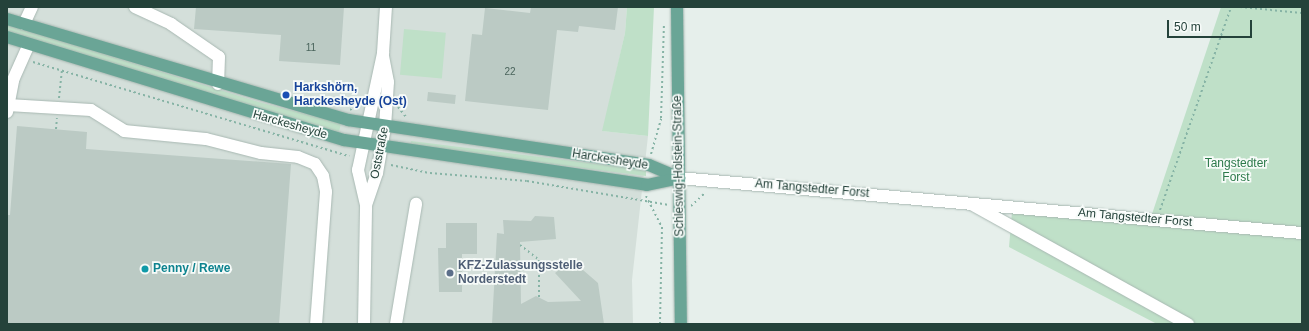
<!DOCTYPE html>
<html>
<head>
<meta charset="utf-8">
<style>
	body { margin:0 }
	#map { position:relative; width:1309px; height:331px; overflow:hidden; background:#e6efeb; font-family:Helvetica,sans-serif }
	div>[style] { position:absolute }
	.built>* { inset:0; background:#d4dfda }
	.green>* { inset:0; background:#bfe0c8; transform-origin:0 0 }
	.building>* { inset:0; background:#bbcac4; transform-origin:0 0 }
	.path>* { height:2px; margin-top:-1px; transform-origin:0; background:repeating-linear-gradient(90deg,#86b3a5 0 2px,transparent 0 5px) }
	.roads { filter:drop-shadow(0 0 1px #a8b8b2) drop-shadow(0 0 1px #a8b8b2) }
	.minor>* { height:12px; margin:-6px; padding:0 6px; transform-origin:6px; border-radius:6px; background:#fff }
	.major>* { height:12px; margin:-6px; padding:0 6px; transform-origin:6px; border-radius:6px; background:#6aa596 }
	.dots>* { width:11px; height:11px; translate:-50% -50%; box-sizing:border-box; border:2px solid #f7fbf9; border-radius:50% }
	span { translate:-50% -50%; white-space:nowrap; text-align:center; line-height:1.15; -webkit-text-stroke:3.5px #f7fbf9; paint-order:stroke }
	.number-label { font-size:10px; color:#4a645c }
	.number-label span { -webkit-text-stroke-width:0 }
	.transit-label { font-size:12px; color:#164399; font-weight:700 }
	.left { translate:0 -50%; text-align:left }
	.street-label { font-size:12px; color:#24423a }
	.park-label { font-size:12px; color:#2d7a4b }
	.service-label { font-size:12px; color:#4e5e75; font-weight:700 }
	.culture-label { font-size:12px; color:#0d838f; font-weight:700 }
	.frame { position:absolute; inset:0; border:8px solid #24423a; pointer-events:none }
	.scale { position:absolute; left:1167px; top:20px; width:85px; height:18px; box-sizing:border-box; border:2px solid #24423a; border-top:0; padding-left:5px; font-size:12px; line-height:14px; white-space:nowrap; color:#24423a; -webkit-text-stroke:3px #f7fbf9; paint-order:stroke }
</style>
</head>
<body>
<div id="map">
	<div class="built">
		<div style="clip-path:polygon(7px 7px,627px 7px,625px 33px,603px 131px,648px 136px,632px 280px,633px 324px,7px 324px)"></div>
	</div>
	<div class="green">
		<div style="clip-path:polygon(627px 7px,654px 7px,648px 136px,602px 131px,625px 33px)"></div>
		<div style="clip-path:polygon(1221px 7px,1302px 7px,1302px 324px,1157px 324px,1009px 247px,1012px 212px,1055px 205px,1152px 214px)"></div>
		<div style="clip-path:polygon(7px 24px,262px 103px,341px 123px,339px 132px,7px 32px)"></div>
		<div style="left:404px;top:29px;width:42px;height:46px;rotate:5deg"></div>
		<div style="clip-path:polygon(411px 141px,646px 170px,646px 176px,410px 146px)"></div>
	</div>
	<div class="building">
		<div style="clip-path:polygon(196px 7px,344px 7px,340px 65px,279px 61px,281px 35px,194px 29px)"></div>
		<div style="clip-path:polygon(531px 7px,618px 7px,615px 30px,579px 26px,578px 32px,557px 30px,548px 110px,465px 101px,472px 34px,482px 35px,485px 8px,530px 13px)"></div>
		<div style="left:428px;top:92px;width:28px;height:9px;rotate:6deg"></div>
		<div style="clip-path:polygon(17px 126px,87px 132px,86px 149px,291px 164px,279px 324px,7px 324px,7px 215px,10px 215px)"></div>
		<div style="clip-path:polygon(535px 216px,554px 217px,556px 239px,520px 242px,521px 304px,536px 296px,548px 302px,581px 301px,555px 273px,559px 270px,583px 270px,598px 283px,604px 324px,492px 324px,497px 233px,504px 234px,503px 220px,531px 221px)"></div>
		<div style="clip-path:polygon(446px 223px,477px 223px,477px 254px,462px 254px,462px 292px,439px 292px,438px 248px,446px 248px)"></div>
	</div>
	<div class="path">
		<div style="left:1240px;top:7px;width:62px;rotate:5.5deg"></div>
		<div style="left:33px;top:62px;width:330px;rotate:16.6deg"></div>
		<div style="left:59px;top:98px;width:27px;rotate:-84deg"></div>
		<div style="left:398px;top:107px;width:13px;rotate:51deg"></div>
		<div style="left:350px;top:110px;width:14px;rotate:-34deg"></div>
		<div style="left:56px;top:129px;width:11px;rotate:-85deg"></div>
		<div style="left:651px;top:154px;width:37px;rotate:-74deg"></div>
		<div style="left:661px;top:118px;width:94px;rotate:-88.2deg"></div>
		<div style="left:391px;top:165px;width:40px;rotate:12deg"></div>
		<div style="left:430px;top:173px;width:97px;rotate:4.7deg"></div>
		<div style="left:527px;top:181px;width:144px;rotate:9.6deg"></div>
		<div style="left:646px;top:196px;width:35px;rotate:63deg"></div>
		<div style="left:662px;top:227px;width:97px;rotate:91.2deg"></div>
		<div style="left:691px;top:206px;width:19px;rotate:-43deg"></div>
		<div style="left:1160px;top:210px;width:215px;rotate:-70.7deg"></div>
		<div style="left:520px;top:245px;width:24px;rotate:38deg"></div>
		<div style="left:539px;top:260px;width:37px;rotate:90deg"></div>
	</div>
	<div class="roads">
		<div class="minor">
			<div style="left:135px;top:7px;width:40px;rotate:25deg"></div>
			<div style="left:171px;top:24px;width:58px;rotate:34.5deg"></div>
			<div style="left:219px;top:57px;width:27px;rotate:92deg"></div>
			<div style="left:24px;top:24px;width:19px;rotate:-65deg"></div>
			<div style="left:8px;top:105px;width:83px;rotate:3.4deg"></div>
			<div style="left:91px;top:110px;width:39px;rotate:32deg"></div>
			<div style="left:124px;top:131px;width:82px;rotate:5.6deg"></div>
			<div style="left:206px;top:139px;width:57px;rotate:14.3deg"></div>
			<div style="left:261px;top:153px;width:37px;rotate:6deg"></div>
			<div style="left:298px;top:157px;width:18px;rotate:22deg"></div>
			<div style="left:315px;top:164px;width:14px;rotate:56deg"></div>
			<div style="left:323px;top:176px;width:16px;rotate:79deg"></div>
			<div style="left:326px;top:192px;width:132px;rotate:94.3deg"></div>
			<div style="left:7px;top:112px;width:33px;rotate:-79deg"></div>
			<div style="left:13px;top:80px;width:39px;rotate:-66deg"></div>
			<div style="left:679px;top:178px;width:625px;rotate:5.05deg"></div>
			<div style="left:366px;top:205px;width:34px;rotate:-71deg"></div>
			<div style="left:377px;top:173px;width:47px;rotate:-80.1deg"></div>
			<div style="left:385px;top:127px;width:45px;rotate:-86.2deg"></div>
			<div style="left:388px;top:82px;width:26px;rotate:-101deg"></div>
			<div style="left:973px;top:205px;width:246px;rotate:29deg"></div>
			<div style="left:364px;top:324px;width:119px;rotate:-89deg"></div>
			<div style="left:366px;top:205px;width:36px;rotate:-103deg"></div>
			<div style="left:358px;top:170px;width:120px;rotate:-77.9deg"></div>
			<div style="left:383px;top:53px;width:46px;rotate:-86.3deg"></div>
			<div style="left:396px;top:324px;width:122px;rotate:-80.5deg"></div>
		</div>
		<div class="major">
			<div style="left:677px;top:7px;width:317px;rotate:89.3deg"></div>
			<div style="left:7px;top:19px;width:356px;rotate:16.5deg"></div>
			<div style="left:348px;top:120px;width:304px;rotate:8.5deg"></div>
			<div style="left:649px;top:165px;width:33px;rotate:23deg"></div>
			<div style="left:7px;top:37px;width:352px;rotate:17deg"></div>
			<div style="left:344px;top:140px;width:306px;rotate:8.4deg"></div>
			<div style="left:647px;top:185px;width:33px;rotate:-12deg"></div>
		</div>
	</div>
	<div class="dots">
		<div style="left:286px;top:95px;background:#1a4fb4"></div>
		<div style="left:145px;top:269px;background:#0f9aa8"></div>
		<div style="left:450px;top:273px;background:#5c6f8a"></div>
	</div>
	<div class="number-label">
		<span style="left:311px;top:48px">11</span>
		<span style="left:510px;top:72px">22</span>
	</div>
	<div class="transit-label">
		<span class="left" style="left:294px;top:95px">Harkshörn,<br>Harckesheyde (Ost)</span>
	</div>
	<div class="street-label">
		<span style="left:290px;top:125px;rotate:16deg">Harckesheyde</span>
		<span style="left:380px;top:153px;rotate:-79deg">Oststraße</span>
		<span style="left:610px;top:160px;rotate:9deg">Harckesheyde</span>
		<span style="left:679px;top:166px;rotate:-91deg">Schleswig-Holstein-Straße</span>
		<span style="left:812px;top:189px;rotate:5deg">Am Tangstedter Forst</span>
		<span style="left:1135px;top:218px;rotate:5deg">Am Tangstedter Forst</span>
	</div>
	<div class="park-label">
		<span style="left:1236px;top:171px">Tangstedter<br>Forst</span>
	</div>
	<div class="service-label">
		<span class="left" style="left:458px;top:273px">KFZ-Zulassungsstelle<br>Norderstedt</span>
	</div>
	<div class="culture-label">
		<span class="left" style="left:153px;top:269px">Penny / Rewe</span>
	</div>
	<div class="frame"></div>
	<div class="scale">50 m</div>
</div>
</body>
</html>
